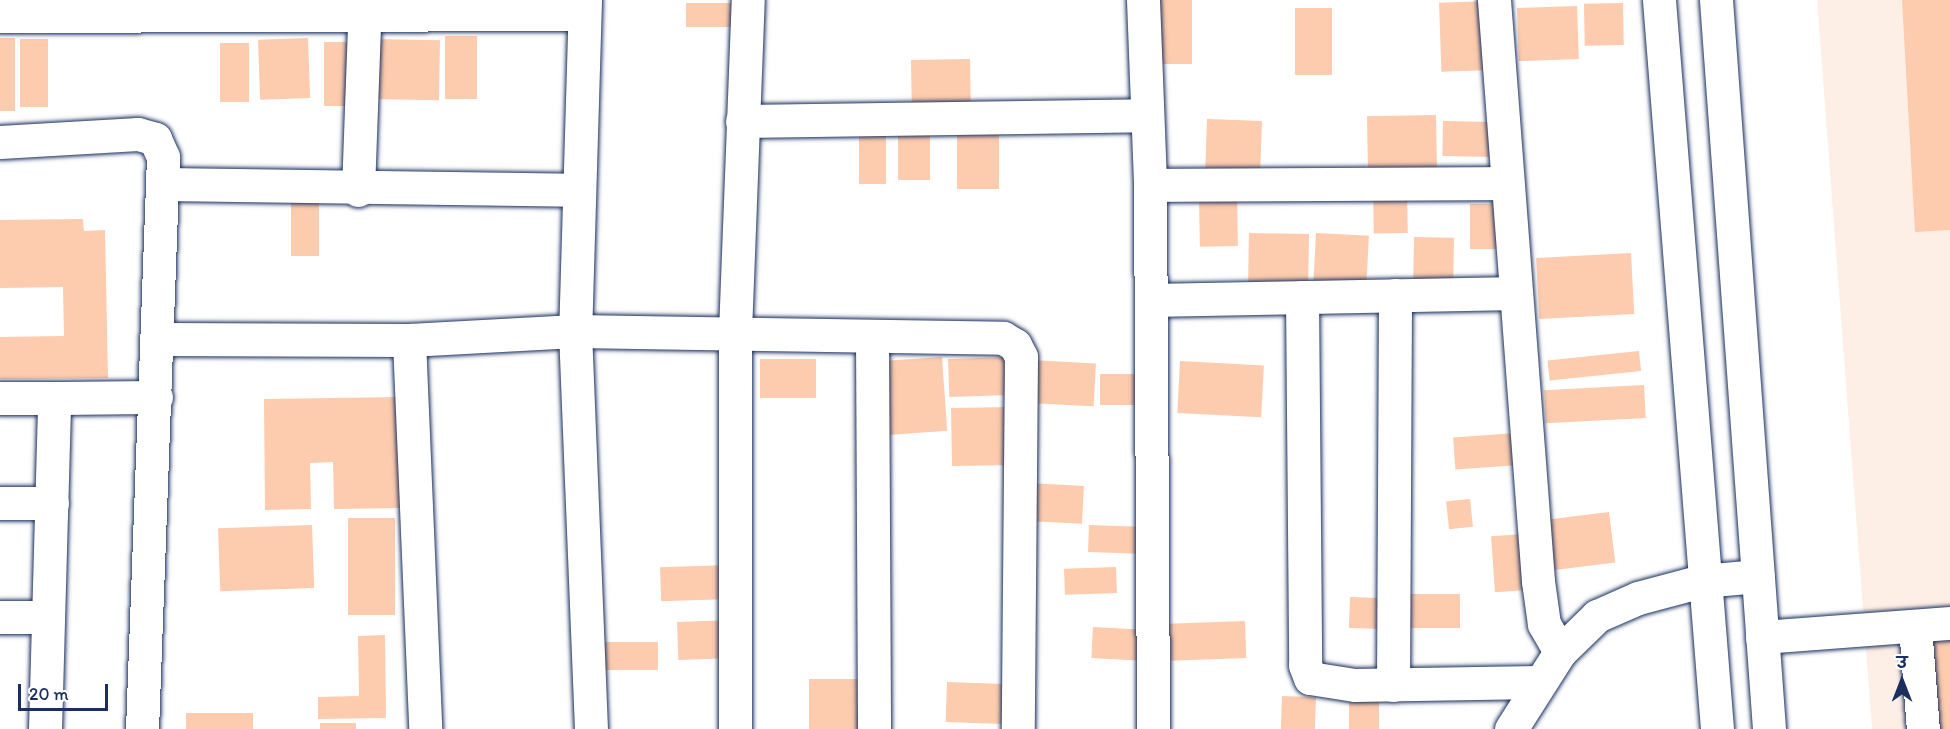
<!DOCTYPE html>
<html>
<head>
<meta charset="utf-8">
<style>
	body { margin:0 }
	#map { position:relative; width:1950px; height:729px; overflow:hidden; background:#fff; font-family:Itim,"Playpen Sans Deva",sans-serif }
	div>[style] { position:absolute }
	.built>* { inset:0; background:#feefe6 }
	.building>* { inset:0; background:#fdcbad; transform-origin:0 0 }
	.roads { filter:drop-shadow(0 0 2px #1b2f5e) drop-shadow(0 0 2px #1b2f5e) }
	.minor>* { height:33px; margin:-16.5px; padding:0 16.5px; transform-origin:16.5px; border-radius:16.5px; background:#fff }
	span { translate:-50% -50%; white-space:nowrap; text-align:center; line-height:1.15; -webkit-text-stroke:4.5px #fff; paint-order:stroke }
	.north { position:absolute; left:1872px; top:651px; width:60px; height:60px; -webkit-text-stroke:4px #fff; paint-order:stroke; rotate:0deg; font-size:16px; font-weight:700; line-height:24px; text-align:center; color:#1b2f5e }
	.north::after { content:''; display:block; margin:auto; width:21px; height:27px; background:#1b2f5e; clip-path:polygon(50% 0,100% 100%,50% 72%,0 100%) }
	.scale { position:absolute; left:18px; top:684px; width:90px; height:27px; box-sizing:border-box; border:3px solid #1b2f5e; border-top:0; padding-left:8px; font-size:18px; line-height:21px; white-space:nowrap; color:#1b2f5e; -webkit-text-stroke:4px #fff; paint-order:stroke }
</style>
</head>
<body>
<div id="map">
	<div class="built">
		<div style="clip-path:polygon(1817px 0,1950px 0,1950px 729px,1872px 729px)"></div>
	</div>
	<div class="building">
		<div style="left:1160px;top:0;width:32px;height:64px"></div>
		<div style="clip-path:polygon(1902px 0,1950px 0,1950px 230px,1915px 232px)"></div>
		<div style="left:1490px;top:1px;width:69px;height:51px;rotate:88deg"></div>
		<div style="left:686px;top:3px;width:53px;height:24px"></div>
		<div style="left:1623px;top:3px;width:42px;height:39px;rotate:89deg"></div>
		<div style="left:1577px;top:6px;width:53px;height:60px;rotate:88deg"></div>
		<div style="left:1295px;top:8px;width:37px;height:67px"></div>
		<div style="left:445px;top:36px;width:32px;height:63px"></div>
		<div style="left:0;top:38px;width:15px;height:73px"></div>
		<div style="left:308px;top:38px;width:60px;height:50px;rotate:88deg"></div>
		<div style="left:20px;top:39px;width:28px;height:68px"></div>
		<div style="left:373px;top:39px;width:67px;height:60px;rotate:1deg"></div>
		<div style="left:324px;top:42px;width:33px;height:64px"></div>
		<div style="left:220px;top:43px;width:29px;height:59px"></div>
		<div style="left:970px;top:59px;width:57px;height:59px;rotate:89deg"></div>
		<div style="left:1436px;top:115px;width:55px;height:69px;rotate:89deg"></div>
		<div style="left:1207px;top:119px;width:55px;height:51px;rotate:2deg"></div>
		<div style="left:1443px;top:121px;width:51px;height:35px;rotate:1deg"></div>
		<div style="left:898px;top:133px;width:32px;height:47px"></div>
		<div style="left:859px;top:134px;width:27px;height:50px"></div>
		<div style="left:957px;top:135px;width:42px;height:54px"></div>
		<div style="left:1407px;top:189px;width:44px;height:34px;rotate:89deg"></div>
		<div style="left:1237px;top:195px;width:51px;height:38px;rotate:89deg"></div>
		<div style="left:291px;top:200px;width:28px;height:56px"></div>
		<div style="left:1470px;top:204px;width:36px;height:45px"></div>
		<div style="clip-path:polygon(83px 219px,84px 231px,105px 230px,108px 378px,0 379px,0 337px,64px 336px,63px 287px,0 288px,0 220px)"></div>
		<div style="left:1249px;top:233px;width:60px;height:53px;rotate:1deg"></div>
		<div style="left:1316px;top:233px;width:53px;height:57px;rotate:3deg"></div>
		<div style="left:1414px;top:237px;width:40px;height:49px;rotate:1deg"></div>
		<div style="left:1631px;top:253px;width:61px;height:95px;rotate:87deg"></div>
		<div style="left:1639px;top:351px;width:20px;height:92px;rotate:84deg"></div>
		<div style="left:942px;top:357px;width:74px;height:59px;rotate:86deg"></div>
		<div style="left:1008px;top:357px;width:38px;height:60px;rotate:88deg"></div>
		<div style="left:816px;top:359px;width:39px;height:56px;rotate:90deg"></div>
		<div style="left:1031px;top:360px;width:65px;height:43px;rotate:3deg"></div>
		<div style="left:1180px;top:361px;width:84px;height:52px;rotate:3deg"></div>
		<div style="left:1153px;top:374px;width:31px;height:53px;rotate:90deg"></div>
		<div style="left:1644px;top:385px;width:33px;height:100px;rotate:87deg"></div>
		<div style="clip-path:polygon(401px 397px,403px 508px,334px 509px,333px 462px,310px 463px,311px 509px,265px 510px,264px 399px)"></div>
		<div style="left:1014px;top:407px;width:58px;height:63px;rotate:89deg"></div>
		<div style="left:1517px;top:433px;width:32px;height:64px;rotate:86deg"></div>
		<div style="left:1029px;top:483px;width:55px;height:38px;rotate:3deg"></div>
		<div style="left:1470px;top:499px;width:28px;height:24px;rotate:84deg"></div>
		<div style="left:1609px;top:512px;width:51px;height:61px;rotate:83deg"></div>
		<div style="left:348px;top:518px;width:47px;height:97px"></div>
		<div style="left:312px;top:525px;width:63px;height:94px;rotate:88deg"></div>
		<div style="left:1089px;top:525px;width:52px;height:27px;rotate:2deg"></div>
		<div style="left:1524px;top:534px;width:56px;height:33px;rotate:86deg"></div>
		<div style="left:728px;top:565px;width:34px;height:68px;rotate:88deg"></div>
		<div style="left:1116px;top:567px;width:26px;height:52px;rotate:88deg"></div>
		<div style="left:1408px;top:594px;width:52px;height:34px"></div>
		<div style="left:1350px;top:597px;width:32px;height:31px;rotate:2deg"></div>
		<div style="left:732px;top:620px;width:38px;height:55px;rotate:88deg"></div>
		<div style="left:1245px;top:621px;width:37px;height:77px;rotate:88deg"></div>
		<div style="left:1093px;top:627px;width:51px;height:31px;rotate:3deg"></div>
		<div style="clip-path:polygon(1950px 631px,1950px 729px,1937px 729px,1931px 632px)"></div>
		<div style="clip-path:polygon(385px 635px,386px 718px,318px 719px,318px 697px,359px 696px,358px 636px)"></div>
		<div style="left:658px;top:642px;width:28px;height:56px;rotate:90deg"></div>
		<div style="left:809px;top:679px;width:56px;height:50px"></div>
		<div style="left:947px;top:682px;width:65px;height:40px;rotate:2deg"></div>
		<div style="left:1282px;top:696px;width:34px;height:33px;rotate:2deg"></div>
		<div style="left:1349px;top:697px;width:30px;height:32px"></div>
		<div style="left:253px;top:713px;width:16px;height:67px;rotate:90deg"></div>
		<div style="left:320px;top:723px;width:36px;height:6px"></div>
	</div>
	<div class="roads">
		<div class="minor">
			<div style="left:585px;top:0;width:331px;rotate:91.7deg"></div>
			<div style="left:575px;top:331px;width:398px;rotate:87.7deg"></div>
			<div style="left:1143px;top:0;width:185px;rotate:87.8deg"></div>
			<div style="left:1150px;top:185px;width:356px;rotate:-0.3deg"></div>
			<div style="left:1494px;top:0;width:583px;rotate:85.67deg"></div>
			<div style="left:1538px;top:581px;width:43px;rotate:82.1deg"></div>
			<div style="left:1544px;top:624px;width:32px;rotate:60deg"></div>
			<div style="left:1659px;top:0;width:731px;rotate:85.45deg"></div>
			<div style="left:1716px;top:0;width:731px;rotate:85.84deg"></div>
			<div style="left:0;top:16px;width:584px;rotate:-0.2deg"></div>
			<div style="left:742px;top:121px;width:405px;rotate:-0.8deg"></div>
			<div style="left:0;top:142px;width:138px;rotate:-3.3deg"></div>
			<div style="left:138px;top:134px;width:18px;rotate:16deg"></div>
			<div style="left:155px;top:139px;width:20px;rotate:66deg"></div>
			<div style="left:163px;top:157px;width:572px;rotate:92.1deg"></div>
			<div style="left:163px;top:184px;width:413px;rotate:0.8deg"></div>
			<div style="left:1150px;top:185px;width:544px;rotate:89.68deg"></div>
			<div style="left:358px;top:190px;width:190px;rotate:-87.9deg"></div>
			<div style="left:1302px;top:297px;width:368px;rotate:89.5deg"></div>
			<div style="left:1305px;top:665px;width:14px;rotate:69deg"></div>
			<div style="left:1310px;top:678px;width:45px;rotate:9deg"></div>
			<div style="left:1354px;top:685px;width:184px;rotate:-0.9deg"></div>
			<div style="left:1154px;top:300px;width:360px;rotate:-1.1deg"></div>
			<div style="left:872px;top:337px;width:392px;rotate:89.7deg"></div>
			<div style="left:157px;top:339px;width:252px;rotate:0.2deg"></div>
			<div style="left:409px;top:340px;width:166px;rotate:-3.1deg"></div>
			<div style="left:575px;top:331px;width:428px;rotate:0.9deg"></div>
			<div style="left:1003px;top:338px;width:14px;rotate:30deg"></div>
			<div style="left:1015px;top:345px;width:13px;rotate:63deg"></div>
			<div style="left:1021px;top:357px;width:372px;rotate:90.5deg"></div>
			<div style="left:409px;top:340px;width:389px;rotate:87.6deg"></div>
			<div style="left:0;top:398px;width:54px"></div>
			<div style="left:0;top:503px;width:52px"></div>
			<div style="left:0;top:617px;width:48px"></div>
			<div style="left:1915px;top:626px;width:103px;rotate:85.6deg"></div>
			<div style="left:1762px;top:637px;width:189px;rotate:-4.3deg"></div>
			<div style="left:1393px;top:685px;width:390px;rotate:-89.7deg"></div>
			<div style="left:45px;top:729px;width:331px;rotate:-88.4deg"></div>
			<div style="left:54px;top:398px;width:102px;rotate:-0.6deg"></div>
			<div style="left:735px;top:729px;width:397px;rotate:-90deg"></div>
			<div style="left:735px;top:332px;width:332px;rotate:-87.8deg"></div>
			<div style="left:1511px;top:729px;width:91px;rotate:-57.5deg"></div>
			<div style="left:1560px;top:652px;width:52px;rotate:-44.2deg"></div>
			<div style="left:1597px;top:616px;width:45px;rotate:-23.7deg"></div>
			<div style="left:1638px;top:598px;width:66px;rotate:-14.9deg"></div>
			<div style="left:1702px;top:581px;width:56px;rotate:-5.1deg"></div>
		</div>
	</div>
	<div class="north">उ</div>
	<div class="scale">20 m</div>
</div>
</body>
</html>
